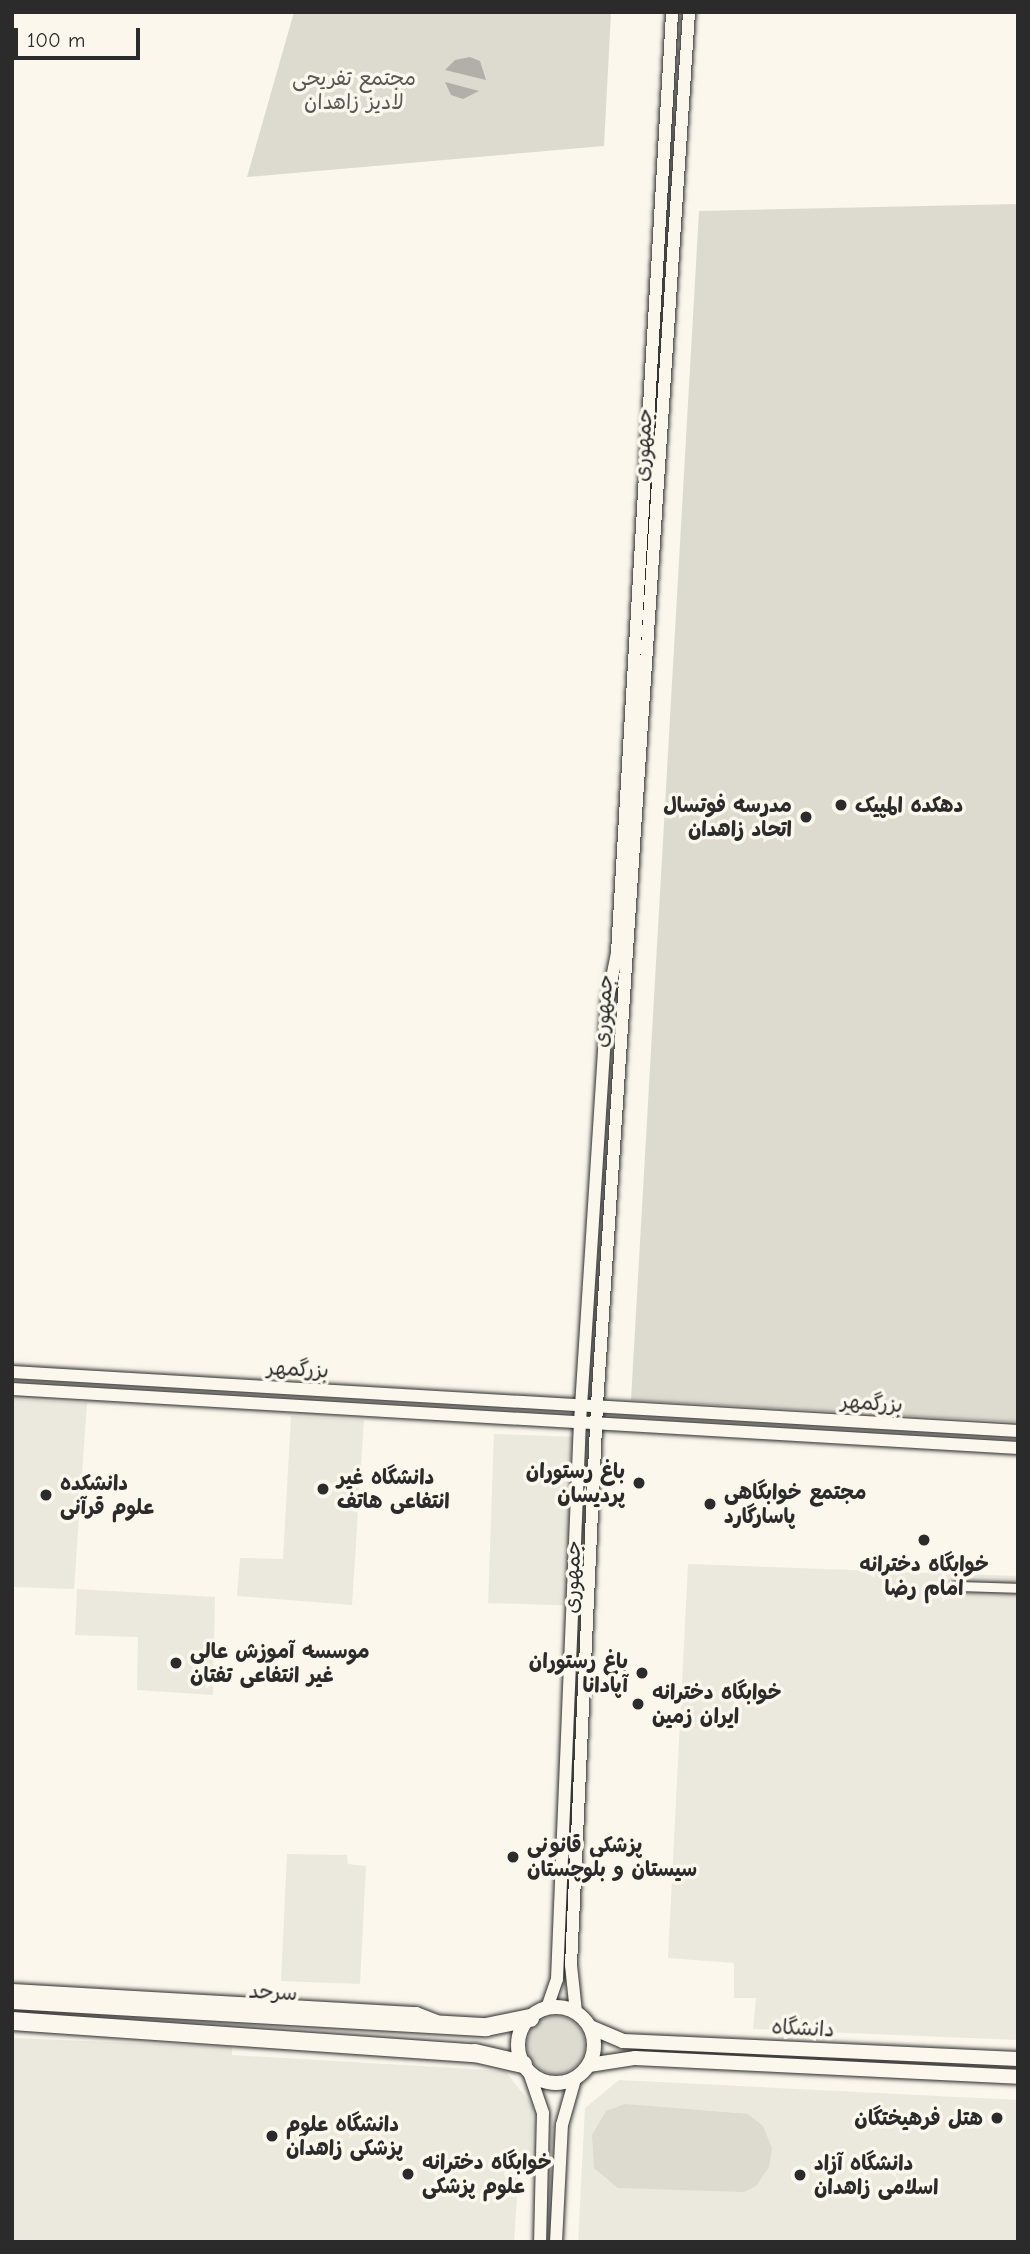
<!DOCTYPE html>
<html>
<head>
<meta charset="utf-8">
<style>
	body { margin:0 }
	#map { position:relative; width:1030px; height:2254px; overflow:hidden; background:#fbf7ec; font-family:"Comic Neue","Playpen Sans Arabic",sans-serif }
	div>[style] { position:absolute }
	.built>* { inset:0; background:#ebe8de; transform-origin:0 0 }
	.green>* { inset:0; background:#dddad0 }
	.round { border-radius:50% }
	.water>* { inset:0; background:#b1afa7 }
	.roads { filter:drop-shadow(0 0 2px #2b2b2b) drop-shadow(0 0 2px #2b2b2b) }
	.street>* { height:9px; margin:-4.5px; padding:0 4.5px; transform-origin:4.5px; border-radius:4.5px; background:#fbf7ec }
	.secondary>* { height:12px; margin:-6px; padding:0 6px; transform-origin:6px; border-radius:6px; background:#fbf7ec }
	.primary>* { height:14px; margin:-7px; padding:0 7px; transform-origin:7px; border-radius:7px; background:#fbf7ec }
	.primary>.ring { margin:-7px; padding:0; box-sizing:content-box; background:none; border:14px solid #fbf7ec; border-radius:50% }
	.highway>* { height:18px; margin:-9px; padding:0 9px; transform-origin:9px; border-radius:9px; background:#fbf7ec }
	.dots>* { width:19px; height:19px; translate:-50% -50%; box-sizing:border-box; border:4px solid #fbf7ec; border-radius:50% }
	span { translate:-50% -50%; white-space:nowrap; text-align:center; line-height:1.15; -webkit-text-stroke:7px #fbf7ec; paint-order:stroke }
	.park-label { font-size:21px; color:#585754 }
	.street-label { font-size:21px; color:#2b2b2b }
	.poi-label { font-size:21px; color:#2b2b2b; font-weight:700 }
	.right { translate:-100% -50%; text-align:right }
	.left { translate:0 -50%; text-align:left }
	.frame { position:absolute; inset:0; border:14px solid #2b2b2b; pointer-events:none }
	.scale { position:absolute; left:14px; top:28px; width:126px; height:32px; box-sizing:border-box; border:4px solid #2b2b2b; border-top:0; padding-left:9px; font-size:21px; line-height:24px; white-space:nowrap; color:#2b2b2b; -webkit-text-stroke:5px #fbf7ec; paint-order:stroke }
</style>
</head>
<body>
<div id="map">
	<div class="built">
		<div style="clip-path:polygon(12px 1399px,87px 1403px,74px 1589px,12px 1587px)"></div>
		<div style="clip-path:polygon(291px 1416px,364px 1420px,352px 1605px,237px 1596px,240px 1558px,283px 1559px)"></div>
		<div style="left:494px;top:1434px;width:78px;height:169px;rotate:2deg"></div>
		<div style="clip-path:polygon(688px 1564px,1018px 1576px,1018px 2040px,753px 2029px,756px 1998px,734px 1998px,734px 1963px,668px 1958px)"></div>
		<div style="clip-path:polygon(77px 1589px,215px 1597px,213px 1695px,137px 1690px,138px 1637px,75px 1635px)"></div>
		<div style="clip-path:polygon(287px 1854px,347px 1855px,348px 1864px,366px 1866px,360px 1984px,281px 1981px)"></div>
		<div style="clip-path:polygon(12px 2038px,232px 2047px,232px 2055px,505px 2071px,533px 2106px,531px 2168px,519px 2167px,514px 2242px,12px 2242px)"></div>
		<div style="clip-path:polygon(619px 2080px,1018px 2100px,1018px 2242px,578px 2242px,585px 2108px)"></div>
	</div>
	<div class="green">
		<div style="clip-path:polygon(294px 12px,611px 12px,604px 146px,247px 177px)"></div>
		<div style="clip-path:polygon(1018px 204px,1018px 1422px,631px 1400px,699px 211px)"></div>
		<div class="round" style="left:527px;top:2016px;width:58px;height:58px"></div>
		<div style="clip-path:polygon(625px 2104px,748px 2114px,763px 2126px,772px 2148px,769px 2167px,756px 2186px,744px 2192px,618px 2188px,594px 2168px,592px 2135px,606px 2111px)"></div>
	</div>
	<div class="water">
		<div style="clip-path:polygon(470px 57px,480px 61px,486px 80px,445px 70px,455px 60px)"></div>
		<div style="clip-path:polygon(445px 82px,479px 91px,463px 99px,451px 95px)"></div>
	</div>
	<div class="roads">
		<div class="street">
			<div style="left:955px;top:1586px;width:63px;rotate:1.8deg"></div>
			<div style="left:12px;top:1988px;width:405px;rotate:3.3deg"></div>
			<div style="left:416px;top:2011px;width:22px;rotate:21deg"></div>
		</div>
		<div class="secondary">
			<div style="left:12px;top:1372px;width:1008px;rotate:3.36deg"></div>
			<div style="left:12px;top:1389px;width:1008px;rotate:3.36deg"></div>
			<div style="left:547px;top:2008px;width:31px;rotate:-71deg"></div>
			<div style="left:557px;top:1979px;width:557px;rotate:-87.64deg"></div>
			<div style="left:580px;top:1422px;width:420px;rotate:-86.3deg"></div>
			<div style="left:607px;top:1003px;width:51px;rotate:-78.7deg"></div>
			<div style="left:617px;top:953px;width:943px;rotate:-86.65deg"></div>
			<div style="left:576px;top:2012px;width:47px;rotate:-96.1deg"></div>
			<div style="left:571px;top:1965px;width:561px;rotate:-87.34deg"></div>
			<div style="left:597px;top:1405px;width:1396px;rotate:-86.22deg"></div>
			<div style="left:529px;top:2072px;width:43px;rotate:71.1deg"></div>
			<div style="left:543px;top:2113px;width:129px;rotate:91.3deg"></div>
			<div style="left:556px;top:2242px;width:117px;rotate:-87.1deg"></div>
			<div style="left:562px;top:2125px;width:48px;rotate:-74.2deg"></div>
		</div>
		<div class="primary">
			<div class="ring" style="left:518px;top:2007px;width:62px;height:62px"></div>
			<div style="left:590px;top:2027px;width:36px;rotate:23deg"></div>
			<div style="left:623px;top:2041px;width:395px;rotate:2.6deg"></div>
			<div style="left:589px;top:2065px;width:47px;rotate:-8.7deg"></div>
			<div style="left:635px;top:2058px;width:383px;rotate:2.8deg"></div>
		</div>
		<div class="highway">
			<div style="left:12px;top:2000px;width:475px;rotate:3.3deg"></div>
			<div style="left:486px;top:2027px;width:45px;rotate:-11.6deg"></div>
			<div style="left:12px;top:2021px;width:464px;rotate:4deg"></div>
			<div style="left:475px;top:2053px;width:49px;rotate:12.9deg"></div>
		</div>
	</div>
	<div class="dots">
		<div style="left:841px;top:805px;background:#2b2b2b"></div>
		<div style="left:806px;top:817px;background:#2b2b2b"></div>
		<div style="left:639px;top:1483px;background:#2b2b2b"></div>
		<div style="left:323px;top:1489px;background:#2b2b2b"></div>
		<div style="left:46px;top:1495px;background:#2b2b2b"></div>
		<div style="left:710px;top:1504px;background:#2b2b2b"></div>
		<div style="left:924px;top:1540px;background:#2b2b2b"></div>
		<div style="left:176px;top:1663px;background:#2b2b2b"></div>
		<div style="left:642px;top:1673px;background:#2b2b2b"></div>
		<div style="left:638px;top:1704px;background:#2b2b2b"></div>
		<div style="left:513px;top:1857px;background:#2b2b2b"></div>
		<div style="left:997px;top:2118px;background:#2b2b2b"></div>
		<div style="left:272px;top:2136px;background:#2b2b2b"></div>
		<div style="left:408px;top:2174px;background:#2b2b2b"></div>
		<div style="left:800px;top:2175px;background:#2b2b2b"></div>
	</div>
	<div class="park-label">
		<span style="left:354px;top:90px">مجتمع تفریحی<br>لادیز زاهدان</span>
	</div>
	<div class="street-label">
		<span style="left:643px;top:445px;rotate:-87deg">جمهوری</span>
		<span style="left:603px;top:1011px;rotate:-86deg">جمهوری</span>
		<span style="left:298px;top:1369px;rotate:3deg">بزرگمهر</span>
		<span style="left:872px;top:1403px;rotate:4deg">بزرگمهر</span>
		<span style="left:572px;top:1577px;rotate:-88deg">جمهوری</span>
		<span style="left:273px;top:1992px;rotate:3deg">سرحد</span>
		<span style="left:803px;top:2028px;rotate:3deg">دانشگاه</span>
	</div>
	<div class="poi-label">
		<span class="right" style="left:792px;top:817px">مدرسه فوتسال<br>اتحاد زاهدان</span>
		<span class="left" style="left:855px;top:805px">دهکده المپیک</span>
		<span class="right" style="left:625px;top:1483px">باغ رستوران<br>پردیسان</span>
		<span class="left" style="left:337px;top:1489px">دانشگاه غیر<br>انتفاعی هاتف</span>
		<span class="left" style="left:60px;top:1495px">دانشکده<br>علوم قرآنی</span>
		<span class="left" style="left:724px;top:1504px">مجتمع خوابگاهی<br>پاسارگارد</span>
		<span style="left:924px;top:1576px">خوابگاه دخترانه<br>امام رضا</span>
		<span class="left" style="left:190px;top:1663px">موسسه آموزش عالی<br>غیر انتفاعی تفتان</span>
		<span class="right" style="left:628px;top:1673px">باغ رستوران<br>آپادانا</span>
		<span class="left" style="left:652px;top:1704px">خوابگاه دخترانه<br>ایران زمین</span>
		<span class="left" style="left:527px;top:1857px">پزشکی قانونی<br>سیستان و بلوچستان</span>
		<span class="right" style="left:983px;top:2118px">هتل فرهیختگان</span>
		<span class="left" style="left:286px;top:2136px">دانشگاه علوم<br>پزشکی زاهدان</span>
		<span class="left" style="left:422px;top:2174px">خوابگاه دخترانه<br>علوم پزشکی</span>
		<span class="left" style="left:814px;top:2175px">دانشگاه آزاد<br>اسلامی زاهدان</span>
	</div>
	<div class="frame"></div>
	<div class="scale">100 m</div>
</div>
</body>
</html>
